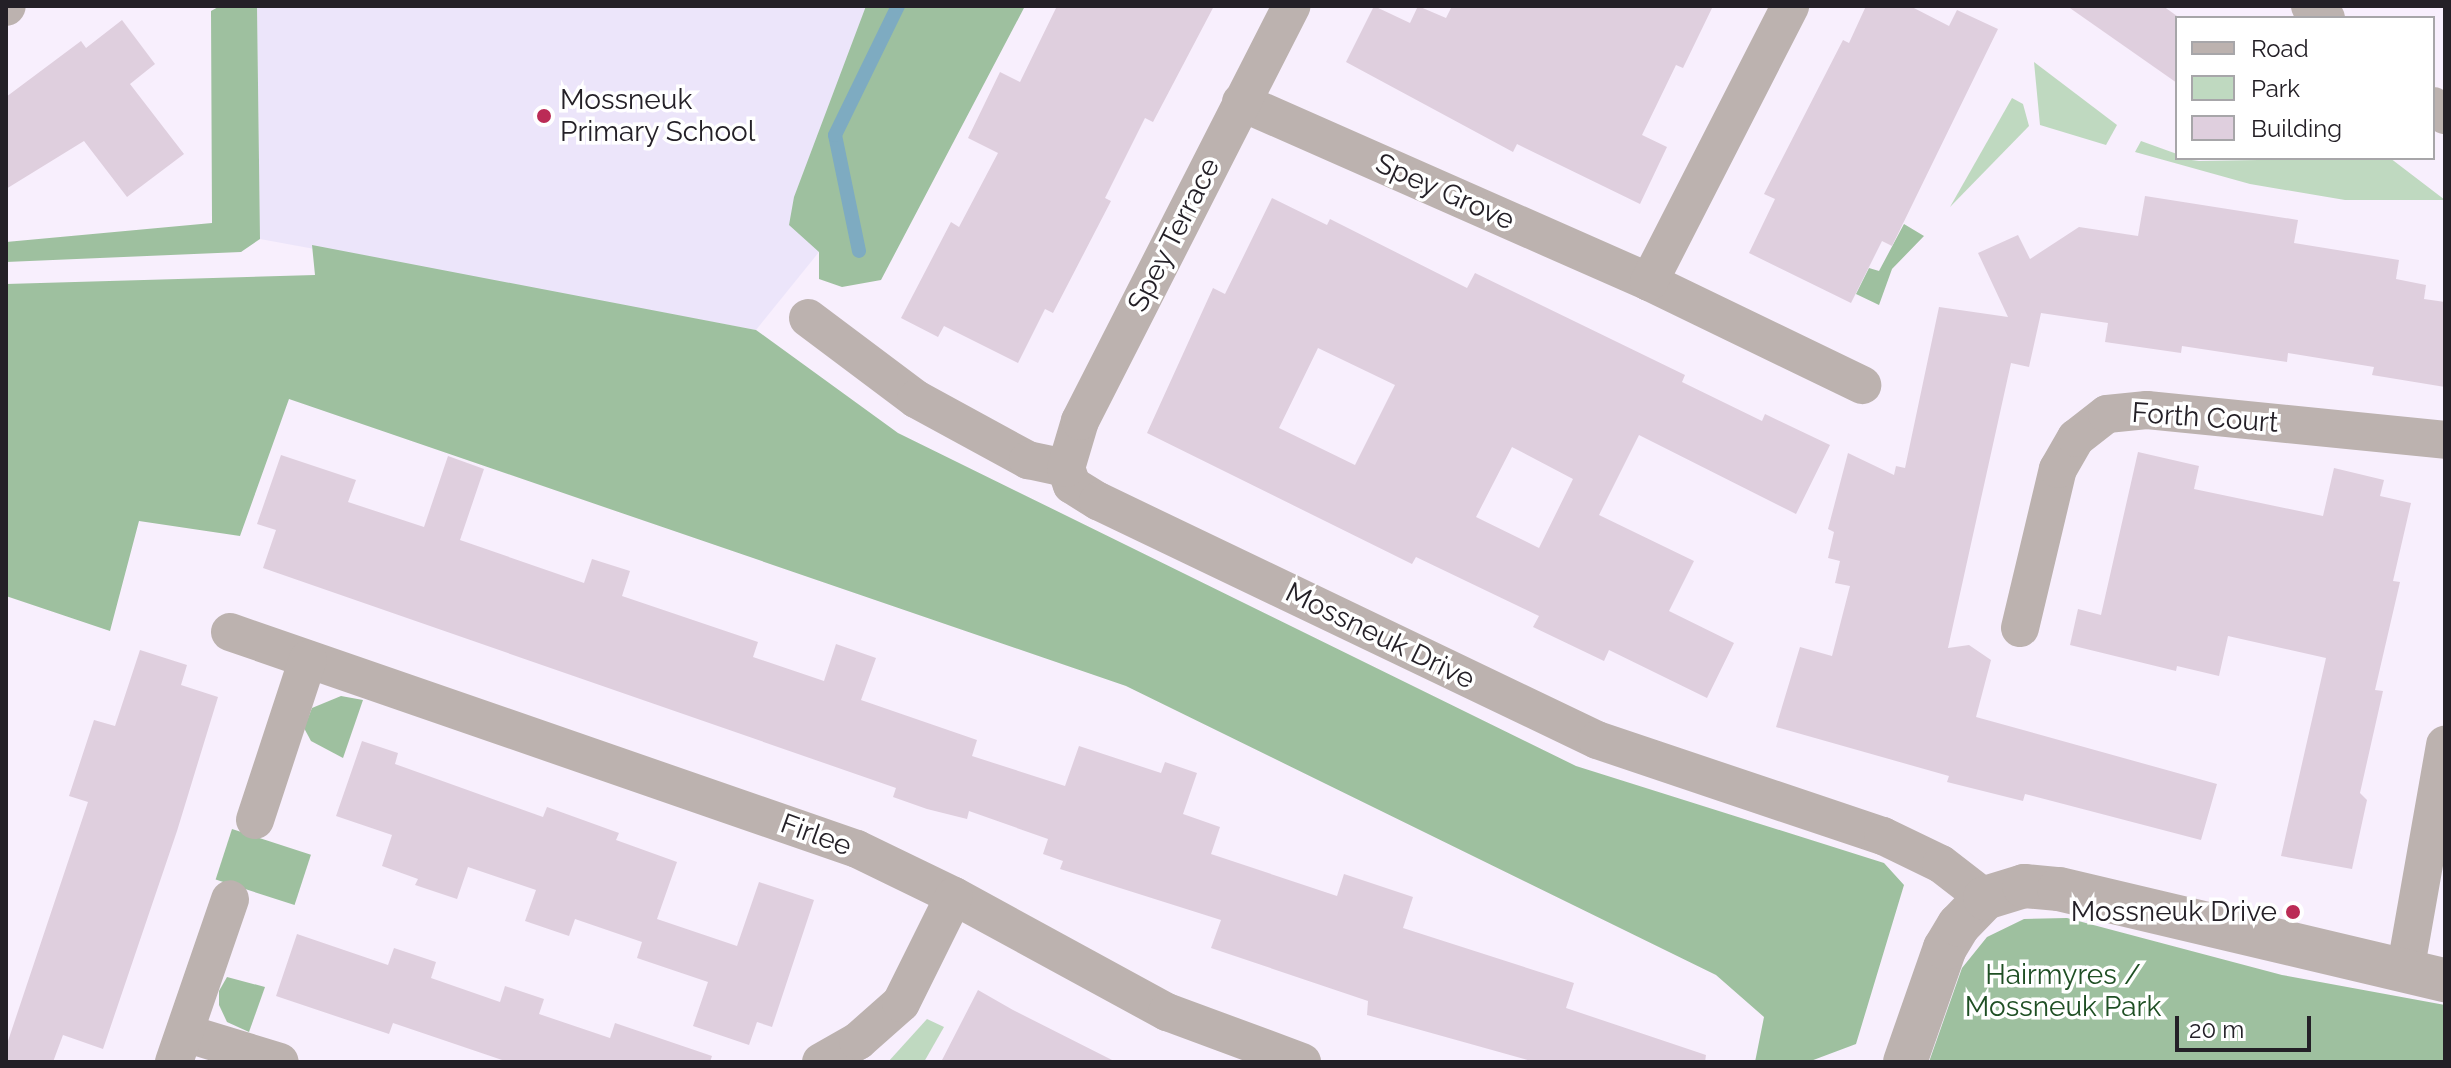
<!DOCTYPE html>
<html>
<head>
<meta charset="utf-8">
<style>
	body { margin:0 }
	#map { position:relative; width:2451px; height:1068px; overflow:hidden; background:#f8effd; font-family:Raleway,sans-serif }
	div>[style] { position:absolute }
	.education>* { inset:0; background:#ece5fa }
	.green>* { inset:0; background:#bfd9c0 }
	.forest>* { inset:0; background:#9ec09f; transform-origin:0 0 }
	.stream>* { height:14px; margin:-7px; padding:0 7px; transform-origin:7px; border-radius:7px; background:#7eabc1 }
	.building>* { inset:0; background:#dfcfde }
	.minor>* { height:38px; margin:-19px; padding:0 19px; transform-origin:19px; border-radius:19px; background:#bcb2af }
	.tertiary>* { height:44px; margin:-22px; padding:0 22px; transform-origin:22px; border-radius:22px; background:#bcb2af }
	.dots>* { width:22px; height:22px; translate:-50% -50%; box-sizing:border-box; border:4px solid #fff; border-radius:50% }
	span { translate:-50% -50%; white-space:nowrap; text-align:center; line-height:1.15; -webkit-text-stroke:7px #fff; paint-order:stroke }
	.poi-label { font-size:28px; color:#242027 }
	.left { translate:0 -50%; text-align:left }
	.right { translate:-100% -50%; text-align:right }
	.street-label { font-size:28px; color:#242027 }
	.park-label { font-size:28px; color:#1f4f24 }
	.frame { position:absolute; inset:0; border:8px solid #242027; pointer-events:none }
	.legend { position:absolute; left:2175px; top:16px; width:260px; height:144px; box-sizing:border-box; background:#fff; border:2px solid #a7a6a9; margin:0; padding:10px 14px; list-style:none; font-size:24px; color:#242027 }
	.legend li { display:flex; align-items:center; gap:16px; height:40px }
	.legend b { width:40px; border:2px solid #a7a6a9 }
	.scale { position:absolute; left:2175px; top:1016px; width:136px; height:36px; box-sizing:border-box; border:4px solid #242027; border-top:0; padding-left:10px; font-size:24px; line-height:28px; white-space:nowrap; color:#242027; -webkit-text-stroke:6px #fff; paint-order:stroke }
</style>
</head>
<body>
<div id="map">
	<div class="education">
		<div style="clip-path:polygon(257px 6px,869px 6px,819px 252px,756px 330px,260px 239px)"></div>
	</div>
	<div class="green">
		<div style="clip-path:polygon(2034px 62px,2117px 125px,2106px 145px,2040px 125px)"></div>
		<div style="clip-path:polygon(2012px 98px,2023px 104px,2029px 126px,1950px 207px)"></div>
		<div style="clip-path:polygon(2141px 141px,2177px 154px,2177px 158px,2199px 161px,2390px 158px,2445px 200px,2345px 200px,2250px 184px,2135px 152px)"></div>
		<div style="clip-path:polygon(927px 1019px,944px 1027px,924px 1062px,888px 1062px)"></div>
	</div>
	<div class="forest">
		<div style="clip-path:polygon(220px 6px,257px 6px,260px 239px,241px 252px,6px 262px,6px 242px,212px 223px,211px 11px)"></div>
		<div style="clip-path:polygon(866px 6px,1025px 6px,881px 280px,842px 287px,819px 279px,819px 252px,789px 225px,794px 197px)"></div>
		<div style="clip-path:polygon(1904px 224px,1924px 236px,1892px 269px,1879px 305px,1856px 294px,1869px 268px,1879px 271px)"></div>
		<div style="clip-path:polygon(312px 245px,756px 330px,898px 433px,1576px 766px,1884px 863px,1904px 885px,1856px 1044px,1808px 1062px,1755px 1062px,1764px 1017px,1716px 975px,1126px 686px,289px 399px,240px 536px,139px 521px,110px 631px,6px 596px,6px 284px,315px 275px)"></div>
		<div style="clip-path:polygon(341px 696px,363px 700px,343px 758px,311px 741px,304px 728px,312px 708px)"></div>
		<div style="left:232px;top:829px;width:83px;height:53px;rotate:18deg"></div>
		<div style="clip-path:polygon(2067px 918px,2282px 975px,2445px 1005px,2445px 1062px,1929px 1062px,1962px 968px,1987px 937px,2024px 919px)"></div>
		<div style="clip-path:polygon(227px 977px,265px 987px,249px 1032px,227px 1022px,219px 1005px,219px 991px)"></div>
	</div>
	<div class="stream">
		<div style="left:859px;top:251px;width:118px;rotate:-101.7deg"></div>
		<div style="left:835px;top:135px;width:144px;rotate:-64deg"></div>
	</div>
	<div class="building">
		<div style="clip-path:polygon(1057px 6px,1214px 6px,1153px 122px,1145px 118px,1105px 198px,1111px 201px,1053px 313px,1045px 309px,1018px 363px,944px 326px,938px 337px,901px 318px,951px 222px,959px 227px,998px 153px,968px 138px,1000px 72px,1020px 82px)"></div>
		<div style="clip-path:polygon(1374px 6px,1410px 23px,1418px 6px,1446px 18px,1452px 6px,1713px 6px,1683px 68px,1676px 65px,1642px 135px,1667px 147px,1640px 204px,1517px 144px,1513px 152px,1346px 62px)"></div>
		<div style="clip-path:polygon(1866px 6px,1910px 6px,1949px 26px,1957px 10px,1998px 29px,1892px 246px,1882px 241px,1851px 303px,1749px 253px,1775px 199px,1764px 194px,1843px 40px,1849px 43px)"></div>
		<div style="clip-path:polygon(2067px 6px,2163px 6px,2177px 16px,2177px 83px)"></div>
		<div style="clip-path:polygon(122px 20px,155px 64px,130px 84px,184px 154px,127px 197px,84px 141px,6px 189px,6px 97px,81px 41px,86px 48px)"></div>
		<div style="clip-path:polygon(2145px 196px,2298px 220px,2294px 243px,2399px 260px,2396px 279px,2426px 285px,2424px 299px,2445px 302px,2445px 387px,2372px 375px,2374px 367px,2288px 353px,2287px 362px,2182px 346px,2181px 353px,2105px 342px,2108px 323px,2041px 313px,2029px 367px,2011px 363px,1948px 648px,1969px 645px,1991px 660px,1976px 717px,2217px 784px,2201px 840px,2025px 794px,2023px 801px,1947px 782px,1949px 776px,1776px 727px,1800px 647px,1832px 656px,1850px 586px,1835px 583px,1840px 561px,1828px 558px,1834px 532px,1828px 529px,1848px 453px,1894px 475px,1896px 466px,1905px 468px,1939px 307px,2008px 317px,1978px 253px,2018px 235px,2030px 259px,2079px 227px,2138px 236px)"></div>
		<div style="clip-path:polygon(evenodd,1272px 198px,1327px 225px,1330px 219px,1467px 288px,1475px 273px,1685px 375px,1682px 382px,1762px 421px,1765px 414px,1830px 445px,1796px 514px,1639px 435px,1599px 515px,1694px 561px,1669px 611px,1734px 643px,1707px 698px,1609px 650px,1604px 661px,1533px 627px,1539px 616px,1416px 557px,1412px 564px,1147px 433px,1213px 288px,1225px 294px,1272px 198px,1318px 348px,1395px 385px,1355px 465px,1279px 428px,1318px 348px,1272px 198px,1512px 447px,1573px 479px,1539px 548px,1476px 517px,1512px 447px)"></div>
		<div style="clip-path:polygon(2138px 452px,2199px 466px,2194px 489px,2323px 516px,2334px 468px,2384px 480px,2380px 496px,2411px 503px,2393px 581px,2400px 582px,2375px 690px,2383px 691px,2360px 793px,2367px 800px,2352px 869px,2281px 856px,2326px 658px,2228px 636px,2219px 676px,2177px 666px,2176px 671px,2070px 645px,2078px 609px,2101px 615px)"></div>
		<div style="clip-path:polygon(281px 455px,356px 480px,348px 502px,424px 527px,448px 456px,484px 469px,460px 540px,584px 583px,592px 559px,630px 571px,622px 596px,758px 642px,753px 657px,824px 681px,836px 644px,876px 658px,861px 700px,977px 740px,972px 756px,1065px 786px,1079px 746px,1161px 773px,1165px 762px,1197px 773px,1183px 814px,1220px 827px,1211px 854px,1337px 896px,1344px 874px,1413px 897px,1403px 928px,1574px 983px,1566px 1008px,1706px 1055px,1705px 1062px,1535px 1062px,1367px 1015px,1368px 1001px,1211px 948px,1221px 920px,1060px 869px,1063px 861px,1043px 854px,1048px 839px,969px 811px,967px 819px,927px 809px,893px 797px,896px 788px,263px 568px,276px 530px,257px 524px)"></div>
		<div style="clip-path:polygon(140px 650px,187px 665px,181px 685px,218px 697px,177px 831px,103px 1049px,63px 1035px,53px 1062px,6px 1062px,6px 1047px,88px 802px,69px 796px,94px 720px,115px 726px)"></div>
		<div style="clip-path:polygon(362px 741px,398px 753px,395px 764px,543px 817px,547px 807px,619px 833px,616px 840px,677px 862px,657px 919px,737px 946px,759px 882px,814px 900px,772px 1027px,757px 1022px,749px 1045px,693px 1026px,708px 982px,637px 958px,642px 942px,575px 919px,569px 936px,525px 921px,536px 890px,468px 867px,457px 899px,415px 885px,418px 879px,382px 866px,392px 835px,336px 816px)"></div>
		<div style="clip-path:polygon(297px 934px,388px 965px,394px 948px,436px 962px,431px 978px,500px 1002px,505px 986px,544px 999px,539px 1014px,610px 1038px,615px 1023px,712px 1056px,710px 1062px,508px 1062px,393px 1023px,389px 1034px,276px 996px)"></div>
		<div style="clip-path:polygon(978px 990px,1013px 1010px,1116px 1062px,941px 1062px)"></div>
	</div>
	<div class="minor">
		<div style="left:2310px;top:6px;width:20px;rotate:37deg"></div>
		<div style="left:6px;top:7px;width:1px;rotate:-45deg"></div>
		<div style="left:1241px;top:102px;width:446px;rotate:23.8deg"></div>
		<div style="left:1649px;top:282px;width:237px;rotate:25.8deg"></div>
		<div style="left:2433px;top:106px;width:15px;rotate:37deg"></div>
		<div style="left:1649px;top:282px;width:310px;rotate:-62.9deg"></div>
		<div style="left:808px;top:318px;width:135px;rotate:36.9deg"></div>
		<div style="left:916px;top:399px;width:128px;rotate:28.6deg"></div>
		<div style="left:1028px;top:460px;width:39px;rotate:12deg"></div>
		<div style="left:1066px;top:468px;width:18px;rotate:71deg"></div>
		<div style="left:1072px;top:485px;width:31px;rotate:32deg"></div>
		<div style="left:1098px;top:501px;width:553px;rotate:25.59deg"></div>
		<div style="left:1597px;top:740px;width:302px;rotate:18.6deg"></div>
		<div style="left:1883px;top:836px;width:64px;rotate:25.8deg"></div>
		<div style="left:1941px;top:864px;width:56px;rotate:37.7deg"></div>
		<div style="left:1066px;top:468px;width:49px;rotate:-73.4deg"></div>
		<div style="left:1080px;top:421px;width:466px;rotate:-63deg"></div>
		<div style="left:2020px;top:628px;width:163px;rotate:-76.6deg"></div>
		<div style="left:2058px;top:469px;width:36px;rotate:-60deg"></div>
		<div style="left:2076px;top:438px;width:39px;rotate:-38deg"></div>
		<div style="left:2107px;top:414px;width:40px;rotate:-5.7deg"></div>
		<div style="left:2147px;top:410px;width:300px;rotate:5.7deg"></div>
		<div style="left:230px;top:632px;width:663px;rotate:19.09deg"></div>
		<div style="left:857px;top:849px;width:108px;rotate:25.9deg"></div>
		<div style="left:954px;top:896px;width:243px;rotate:28.6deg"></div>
		<div style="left:1167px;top:1012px;width:144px;rotate:20.3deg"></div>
		<div style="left:255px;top:820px;width:169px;rotate:-71.8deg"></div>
		<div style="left:2405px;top:972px;width:231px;rotate:-80deg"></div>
		<div style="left:185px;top:1033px;width:99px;rotate:17deg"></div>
		<div style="left:174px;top:1062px;width:172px;rotate:-71deg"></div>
		<div style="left:821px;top:1062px;width:43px;rotate:-29.6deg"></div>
		<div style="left:858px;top:1041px;width:57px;rotate:-41.5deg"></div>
		<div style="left:901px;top:1003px;width:119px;rotate:-63.6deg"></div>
	</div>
	<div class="tertiary">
		<div style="left:1905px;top:1062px;width:121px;rotate:-70.7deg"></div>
		<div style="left:1945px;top:948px;width:27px;rotate:-59deg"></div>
		<div style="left:1959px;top:925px;width:37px;rotate:-46deg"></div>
		<div style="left:1985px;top:898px;width:41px;rotate:-17.1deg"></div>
		<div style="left:2024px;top:886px;width:35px;rotate:5deg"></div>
		<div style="left:2059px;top:889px;width:397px;rotate:13.3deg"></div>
	</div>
	<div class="dots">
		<div style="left:544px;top:116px;background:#bb2b56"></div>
		<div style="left:2293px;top:912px;background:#bb2b56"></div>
	</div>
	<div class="poi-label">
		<span class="left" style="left:560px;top:116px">Mossneuk<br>Primary School</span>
		<span class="right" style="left:2277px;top:912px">Mossneuk Drive</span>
	</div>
	<div class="street-label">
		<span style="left:1445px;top:192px;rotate:24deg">Spey Grove</span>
		<span style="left:1174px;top:235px;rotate:-63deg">Spey Terrace</span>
		<span style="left:2205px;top:418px;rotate:4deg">Forth Court</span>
		<span style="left:1380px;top:636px;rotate:26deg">Mossneuk Drive</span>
		<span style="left:816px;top:835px;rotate:20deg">Firlee</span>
	</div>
	<div class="park-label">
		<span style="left:2063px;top:991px">Hairmyres /<br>Mossneuk Park</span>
	</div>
	<div class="frame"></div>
	<ul class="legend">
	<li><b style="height:10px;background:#bcb2af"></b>Road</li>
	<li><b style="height:22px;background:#bfd9c0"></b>Park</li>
	<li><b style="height:22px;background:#dfcfde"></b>Building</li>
	</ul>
	<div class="scale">20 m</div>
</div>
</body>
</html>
